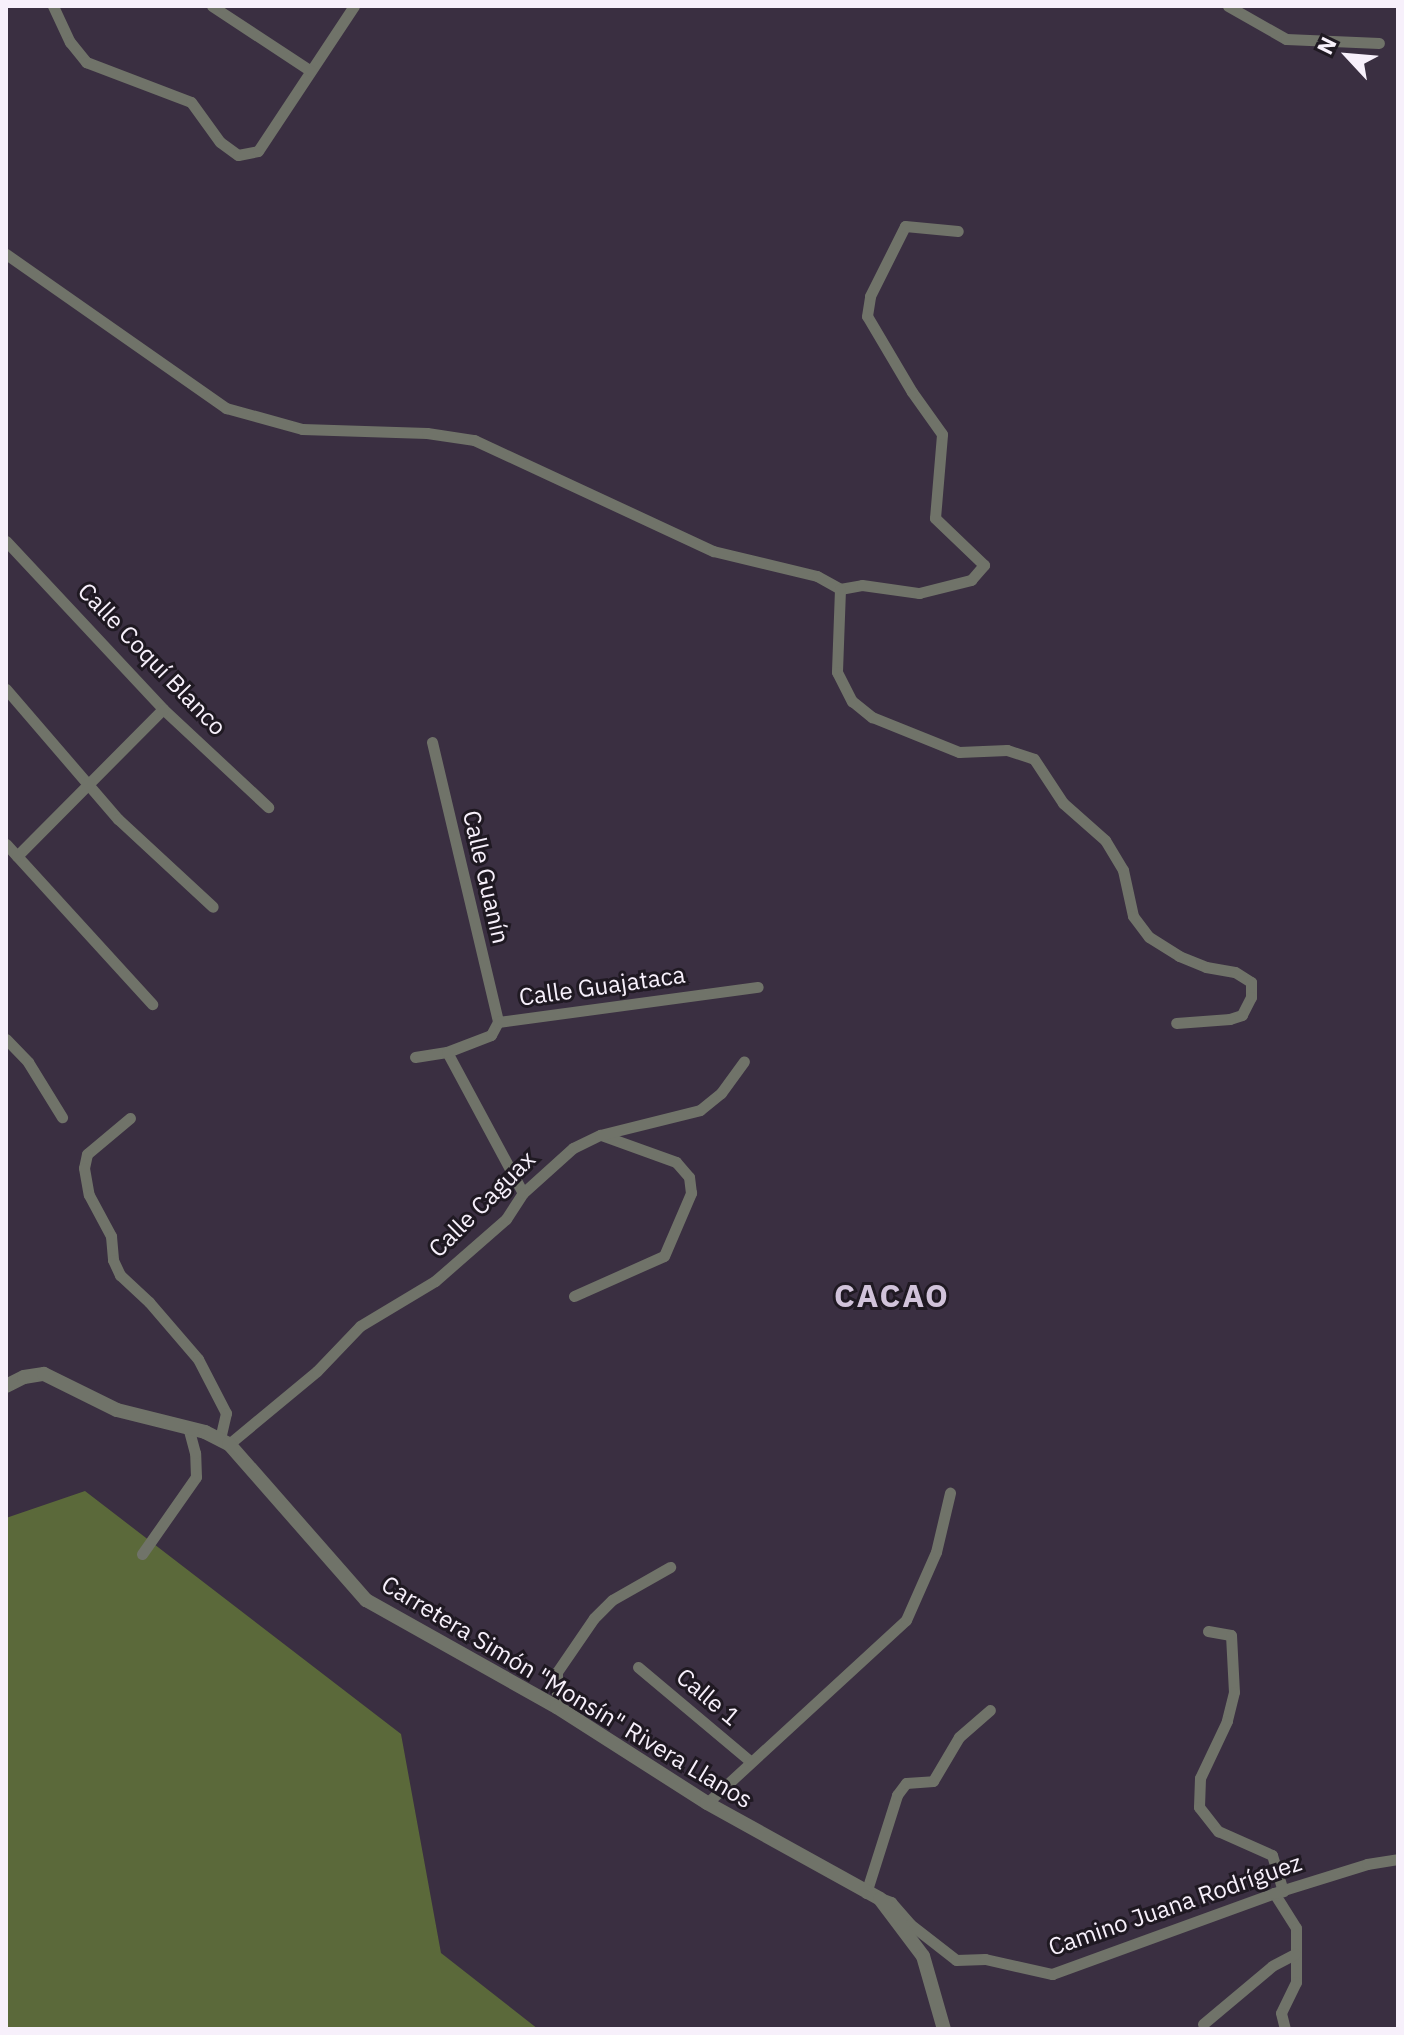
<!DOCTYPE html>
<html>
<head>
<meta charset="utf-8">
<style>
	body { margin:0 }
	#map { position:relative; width:1404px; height:2035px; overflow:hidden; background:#3a2f41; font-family:"IBM Plex Sans",sans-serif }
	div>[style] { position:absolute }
	.forest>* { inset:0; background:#5b693a }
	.minor>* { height:11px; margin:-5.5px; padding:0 5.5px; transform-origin:5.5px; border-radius:5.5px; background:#707369 }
	.tertiary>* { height:14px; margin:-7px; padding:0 7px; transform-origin:7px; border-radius:7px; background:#707369 }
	span { translate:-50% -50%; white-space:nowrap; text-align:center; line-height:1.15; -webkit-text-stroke:6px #1f1922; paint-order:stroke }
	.street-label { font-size:24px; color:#f7f0fb }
	.district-label { font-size:32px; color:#d1c3da; font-weight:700; letter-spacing:2px }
	.frame { position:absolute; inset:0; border:8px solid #f7f0fb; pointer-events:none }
	.north { position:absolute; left:1308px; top:16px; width:80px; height:80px; -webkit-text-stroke:6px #1f1922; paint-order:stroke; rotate:296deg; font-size:22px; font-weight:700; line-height:32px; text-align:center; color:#f7f0fb }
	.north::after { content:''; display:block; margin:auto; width:28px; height:36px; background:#f7f0fb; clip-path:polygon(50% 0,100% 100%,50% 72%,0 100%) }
</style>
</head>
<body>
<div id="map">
	<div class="forest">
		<div style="clip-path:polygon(85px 1491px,401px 1734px,441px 1953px,538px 2029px,6px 2029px,6px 1518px)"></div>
	</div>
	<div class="minor">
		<div style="left:53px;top:6px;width:40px;rotate:65deg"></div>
		<div style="left:70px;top:42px;width:26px;rotate:51deg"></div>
		<div style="left:86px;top:62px;width:112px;rotate:20.9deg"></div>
		<div style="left:191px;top:102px;width:49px;rotate:54.1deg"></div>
		<div style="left:220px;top:142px;width:22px;rotate:36deg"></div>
		<div style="left:238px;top:155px;width:20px;rotate:-11deg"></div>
		<div style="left:258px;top:151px;width:174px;rotate:-56.5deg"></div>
		<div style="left:212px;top:6px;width:118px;rotate:33.3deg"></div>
		<div style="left:1228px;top:6px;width:67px;rotate:29.6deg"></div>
		<div style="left:1286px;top:39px;width:93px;rotate:2.5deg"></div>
		<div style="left:6px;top:254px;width:269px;rotate:35deg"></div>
		<div style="left:226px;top:408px;width:79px;rotate:15.4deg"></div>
		<div style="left:302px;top:429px;width:125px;rotate:1.8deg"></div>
		<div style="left:427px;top:433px;width:48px;rotate:8.5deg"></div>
		<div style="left:474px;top:440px;width:264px;rotate:24.9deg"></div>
		<div style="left:713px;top:551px;width:107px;rotate:13.5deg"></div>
		<div style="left:817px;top:576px;width:26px;rotate:29deg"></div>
		<div style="left:840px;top:589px;width:22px;rotate:-10deg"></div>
		<div style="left:862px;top:585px;width:58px;rotate:8deg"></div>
		<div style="left:919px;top:593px;width:54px;rotate:-14deg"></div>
		<div style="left:971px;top:580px;width:20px;rotate:-49deg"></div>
		<div style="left:984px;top:565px;width:68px;rotate:-136.2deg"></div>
		<div style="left:935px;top:518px;width:84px;rotate:-85.2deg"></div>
		<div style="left:942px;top:434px;width:52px;rotate:-125.5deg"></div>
		<div style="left:912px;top:392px;width:88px;rotate:-120.6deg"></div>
		<div style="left:867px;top:316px;width:20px;rotate:-81deg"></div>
		<div style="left:870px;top:296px;width:78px;rotate:-63.4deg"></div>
		<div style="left:905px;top:226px;width:53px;rotate:5.4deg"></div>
		<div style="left:6px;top:541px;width:230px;rotate:46.9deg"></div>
		<div style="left:163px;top:709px;width:144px;rotate:43deg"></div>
		<div style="left:840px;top:589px;width:83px;rotate:92.1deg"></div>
		<div style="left:837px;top:672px;width:33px;rotate:63deg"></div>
		<div style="left:852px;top:701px;width:26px;rotate:39deg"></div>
		<div style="left:872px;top:717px;width:94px;rotate:21.9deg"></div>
		<div style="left:959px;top:752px;width:48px;rotate:-2.4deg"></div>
		<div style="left:1007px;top:750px;width:28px;rotate:18deg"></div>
		<div style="left:1034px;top:759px;width:53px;rotate:56.6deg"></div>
		<div style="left:1063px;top:803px;width:56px;rotate:41.4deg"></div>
		<div style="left:1105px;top:840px;width:35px;rotate:59deg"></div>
		<div style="left:1123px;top:870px;width:47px;rotate:77.7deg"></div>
		<div style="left:1133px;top:916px;width:26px;rotate:53deg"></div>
		<div style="left:1149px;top:937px;width:36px;rotate:32deg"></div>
		<div style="left:1179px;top:956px;width:29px;rotate:22deg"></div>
		<div style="left:1206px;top:967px;width:29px;rotate:10deg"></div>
		<div style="left:1235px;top:972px;width:19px;rotate:32deg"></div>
		<div style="left:1251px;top:982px;width:15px;rotate:90deg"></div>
		<div style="left:1251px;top:997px;width:20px;rotate:117deg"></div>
		<div style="left:1242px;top:1015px;width:13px;rotate:162deg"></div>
		<div style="left:1230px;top:1019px;width:54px;rotate:175.8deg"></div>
		<div style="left:6px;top:689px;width:172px;rotate:49.3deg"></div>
		<div style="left:118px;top:819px;width:129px;rotate:42.8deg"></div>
		<div style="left:432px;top:742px;width:288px;rotate:76.7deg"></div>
		<div style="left:6px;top:844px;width:217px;rotate:47.6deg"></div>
		<div style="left:17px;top:856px;width:207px;rotate:-45.2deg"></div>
		<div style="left:6px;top:1039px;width:32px;rotate:46deg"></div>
		<div style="left:28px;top:1062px;width:65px;rotate:58.3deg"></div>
		<div style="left:447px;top:1052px;width:160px;rotate:61.7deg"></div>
		<div style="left:415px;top:1057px;width:32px;rotate:-9deg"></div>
		<div style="left:447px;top:1052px;width:47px;rotate:-21.1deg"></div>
		<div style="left:491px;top:1035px;width:15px;rotate:-62deg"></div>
		<div style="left:498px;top:1022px;width:262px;rotate:-7.7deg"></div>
		<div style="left:130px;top:1118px;width:56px;rotate:140.1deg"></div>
		<div style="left:87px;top:1154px;width:14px;rotate:102deg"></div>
		<div style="left:84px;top:1168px;width:27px;rotate:80deg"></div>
		<div style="left:89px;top:1195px;width:47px;rotate:61.8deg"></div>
		<div style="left:111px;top:1236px;width:24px;rotate:85deg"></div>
		<div style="left:113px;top:1260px;width:17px;rotate:65deg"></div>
		<div style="left:120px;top:1275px;width:40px;rotate:43deg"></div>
		<div style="left:149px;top:1302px;width:75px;rotate:49.3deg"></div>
		<div style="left:198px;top:1359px;width:61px;rotate:62.6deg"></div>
		<div style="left:226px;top:1413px;width:28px;rotate:103deg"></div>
		<div style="left:574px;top:1296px;width:98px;rotate:-24deg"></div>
		<div style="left:664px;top:1256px;width:69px;rotate:-66.8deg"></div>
		<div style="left:691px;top:1193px;width:16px;rotate:-97deg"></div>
		<div style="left:689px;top:1177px;width:20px;rotate:-131deg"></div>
		<div style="left:676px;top:1162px;width:80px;rotate:-160.2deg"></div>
		<div style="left:229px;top:1444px;width:114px;rotate:-39.7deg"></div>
		<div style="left:317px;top:1371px;width:62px;rotate:-46.3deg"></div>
		<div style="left:360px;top:1326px;width:87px;rotate:-31deg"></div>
		<div style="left:435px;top:1281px;width:94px;rotate:-41.1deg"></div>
		<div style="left:506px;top:1219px;width:31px;rotate:-57deg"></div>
		<div style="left:523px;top:1193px;width:67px;rotate:-42deg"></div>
		<div style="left:573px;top:1148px;width:30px;rotate:-26deg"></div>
		<div style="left:600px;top:1135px;width:103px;rotate:-14deg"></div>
		<div style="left:700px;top:1110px;width:27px;rotate:-39deg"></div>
		<div style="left:721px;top:1093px;width:39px;rotate:-54deg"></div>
		<div style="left:142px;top:1554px;width:94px;rotate:-55deg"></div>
		<div style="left:196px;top:1477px;width:24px;rotate:-92deg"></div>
		<div style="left:195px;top:1453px;width:27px;rotate:-105deg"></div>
		<div style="left:1208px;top:1631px;width:23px;rotate:10deg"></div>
		<div style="left:1231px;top:1635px;width:57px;rotate:87deg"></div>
		<div style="left:1234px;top:1692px;width:30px;rotate:104deg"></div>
		<div style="left:1227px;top:1721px;width:63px;rotate:115.3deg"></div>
		<div style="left:1200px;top:1778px;width:29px;rotate:92deg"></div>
		<div style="left:1199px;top:1807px;width:31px;rotate:52deg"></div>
		<div style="left:1218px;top:1831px;width:59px;rotate:24deg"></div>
		<div style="left:1272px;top:1855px;width:38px;rotate:73deg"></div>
		<div style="left:638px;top:1667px;width:146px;rotate:40deg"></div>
		<div style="left:557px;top:1707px;width:35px;rotate:-90deg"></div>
		<div style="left:557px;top:1672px;width:65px;rotate:-55.6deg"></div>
		<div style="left:594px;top:1618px;width:25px;rotate:-45deg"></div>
		<div style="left:612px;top:1600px;width:67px;rotate:-29.6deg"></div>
		<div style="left:707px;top:1803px;width:270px;rotate:-42.6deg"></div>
		<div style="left:906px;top:1620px;width:74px;rotate:-66.2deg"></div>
		<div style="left:936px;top:1552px;width:61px;rotate:-76.7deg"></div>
		<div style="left:866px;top:1893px;width:103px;rotate:-72.4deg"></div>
		<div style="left:897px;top:1795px;width:15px;rotate:-53deg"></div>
		<div style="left:906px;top:1783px;width:27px;rotate:-4deg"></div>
		<div style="left:933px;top:1781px;width:51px;rotate:-59.4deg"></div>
		<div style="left:959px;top:1737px;width:41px;rotate:-41.1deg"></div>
		<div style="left:1274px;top:1893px;width:41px;rotate:57.8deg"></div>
		<div style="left:1296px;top:1928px;width:54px;rotate:90deg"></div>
		<div style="left:1296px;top:1982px;width:34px;rotate:116deg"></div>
		<div style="left:1281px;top:2013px;width:16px;rotate:76deg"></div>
		<div style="left:880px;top:1898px;width:12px;rotate:20deg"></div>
		<div style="left:891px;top:1902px;width:29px;rotate:49deg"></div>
		<div style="left:910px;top:1924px;width:58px;rotate:38deg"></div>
		<div style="left:956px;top:1960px;width:29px;rotate:-2deg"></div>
		<div style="left:985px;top:1959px;width:69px;rotate:12.6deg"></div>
		<div style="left:1052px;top:1974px;width:236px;rotate:-20deg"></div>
		<div style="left:1274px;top:1893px;width:97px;rotate:-17.3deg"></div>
		<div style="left:1367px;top:1864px;width:31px;rotate:-9deg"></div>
		<div style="left:1203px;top:2024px;width:90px;rotate:-40deg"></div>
		<div style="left:1272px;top:1966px;width:26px;rotate:-28deg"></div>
	</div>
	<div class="tertiary">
		<div style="left:6px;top:1386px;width:20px;rotate:-27deg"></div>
		<div style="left:24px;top:1377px;width:20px;rotate:-9deg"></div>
		<div style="left:44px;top:1374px;width:81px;rotate:26.3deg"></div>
		<div style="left:117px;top:1410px;width:91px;rotate:14deg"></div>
		<div style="left:205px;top:1432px;width:27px;rotate:27deg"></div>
		<div style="left:229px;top:1444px;width:208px;rotate:48.7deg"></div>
		<div style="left:366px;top:1600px;width:219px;rotate:29.3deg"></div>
		<div style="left:557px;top:1707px;width:178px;rotate:32.6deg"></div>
		<div style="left:707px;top:1803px;width:198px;rotate:29deg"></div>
		<div style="left:880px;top:1899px;width:71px;rotate:53deg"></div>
		<div style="left:923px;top:1956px;width:76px;rotate:74deg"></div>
	</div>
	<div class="street-label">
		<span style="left:152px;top:659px;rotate:46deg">Calle Coquí Blanco</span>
		<span style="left:486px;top:877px;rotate:77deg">Calle Guanín</span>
		<span style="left:602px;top:986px;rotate:-8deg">Calle Guajataca</span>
		<span style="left:482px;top:1204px;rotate:-45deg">Calle Caguax</span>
		<span style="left:567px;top:1692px;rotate:31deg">Carretera Simón "Monsín" Rivera Llanos</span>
		<span style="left:708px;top:1697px;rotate:40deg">Calle 1</span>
		<span style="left:1175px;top:1905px;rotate:-19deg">Camino Juana Rodríguez</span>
	</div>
	<div class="district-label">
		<span style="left:892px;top:1295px">CACAO</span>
	</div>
	<div class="frame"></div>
	<div class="north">N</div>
</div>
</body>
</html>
